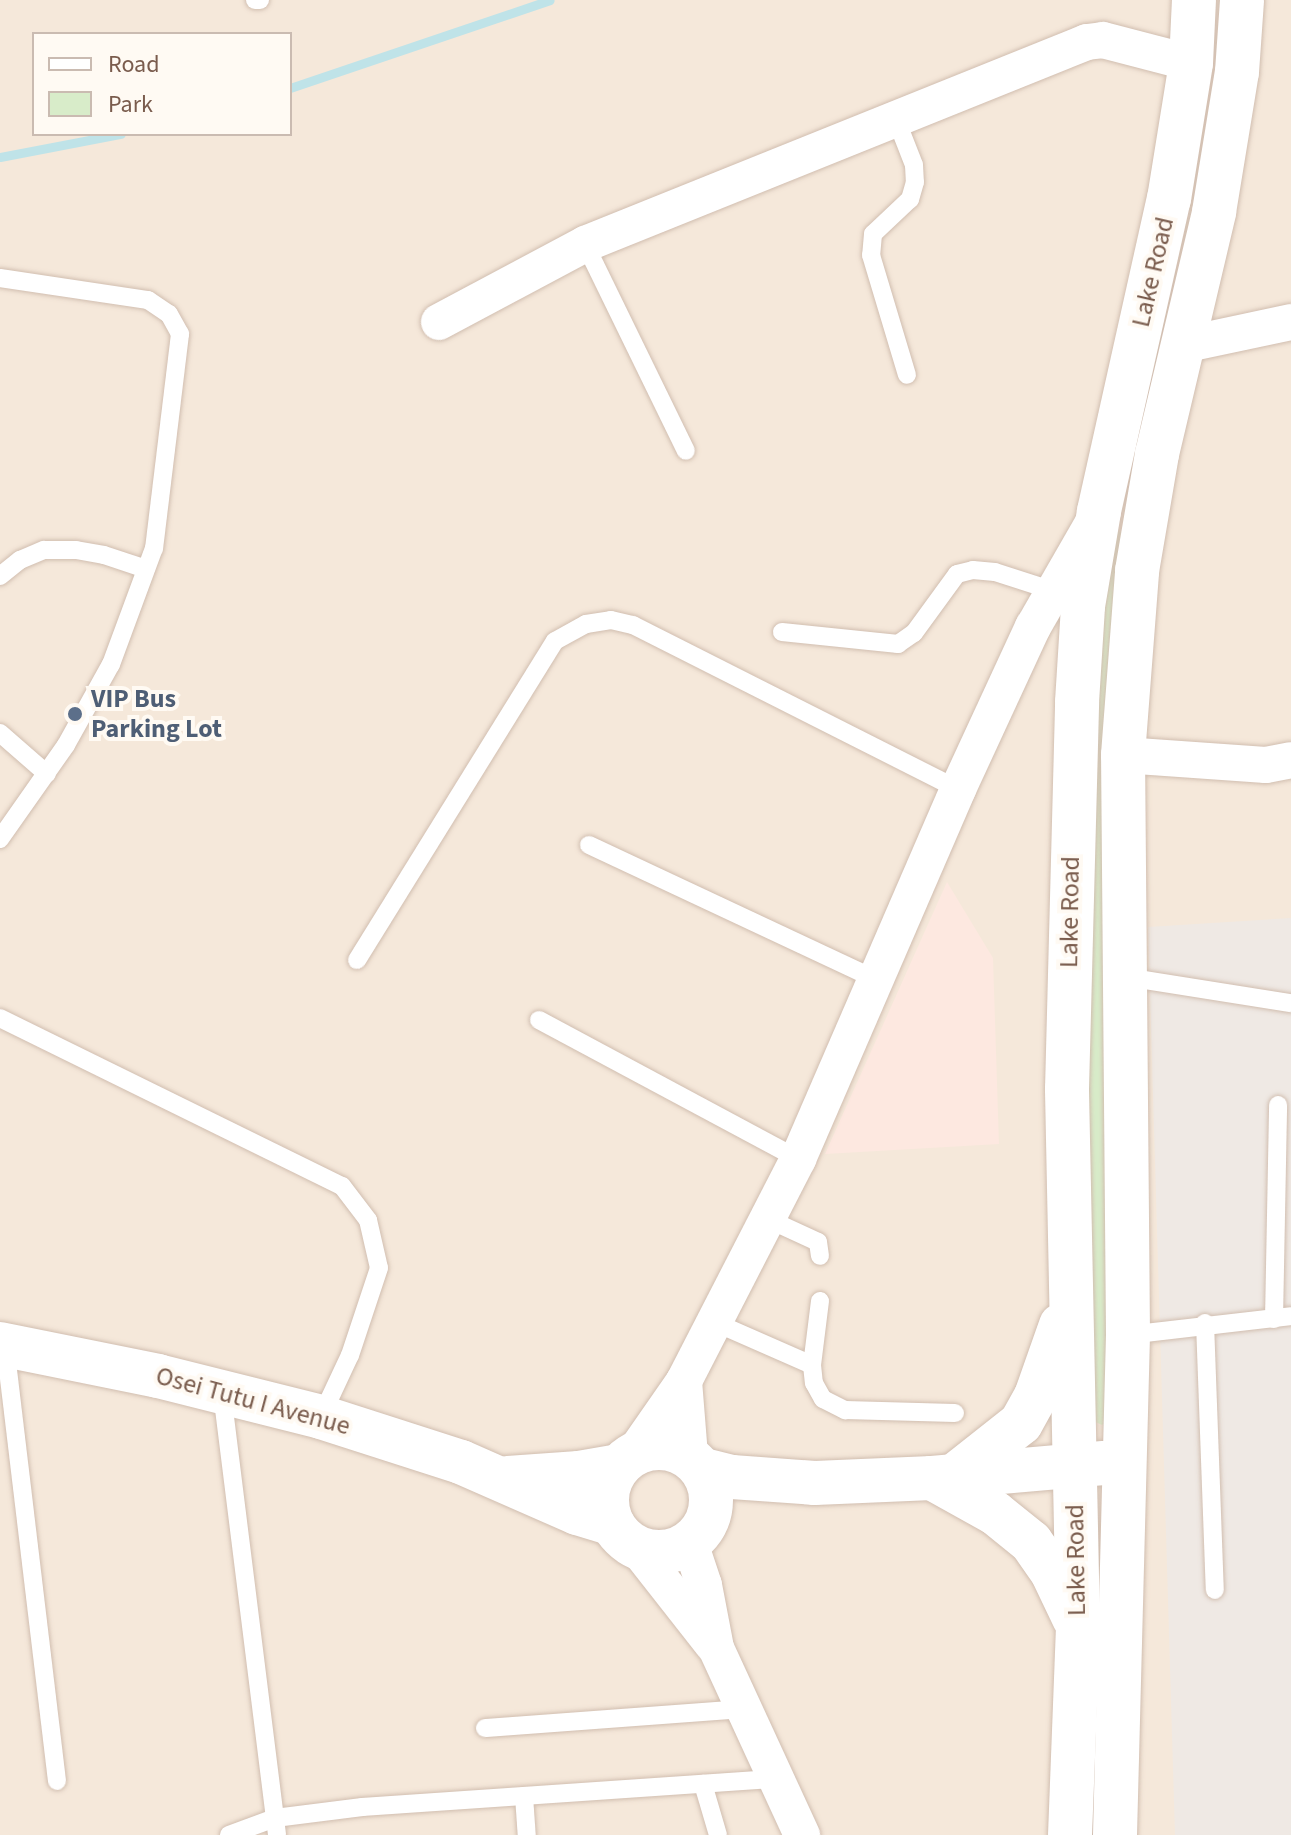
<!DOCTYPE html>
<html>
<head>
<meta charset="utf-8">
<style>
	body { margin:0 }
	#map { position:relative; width:1291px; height:1835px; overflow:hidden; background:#fdf6ec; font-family:"Source Sans 3",sans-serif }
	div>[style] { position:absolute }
	.residential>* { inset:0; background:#f5e8da }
	.commercial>* { inset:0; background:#fde8e0 }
	.industrial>* { inset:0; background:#efe9e4 }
	.green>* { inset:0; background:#d8ecc9 }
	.stream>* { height:9px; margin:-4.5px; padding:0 4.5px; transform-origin:4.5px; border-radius:4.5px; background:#bfe3e8 }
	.roads { filter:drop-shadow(0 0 2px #d1beb0) drop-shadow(0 0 2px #d1beb0) }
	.lane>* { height:18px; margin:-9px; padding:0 9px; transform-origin:9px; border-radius:9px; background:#fff }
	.street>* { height:36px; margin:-18px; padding:0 18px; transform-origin:18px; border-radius:18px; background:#fff }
	.secondary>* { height:44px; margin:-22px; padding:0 22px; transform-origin:22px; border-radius:22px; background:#fff }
	.secondary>.ring { margin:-22px; padding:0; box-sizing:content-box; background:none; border:44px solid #fff; border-radius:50% }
	.dots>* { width:22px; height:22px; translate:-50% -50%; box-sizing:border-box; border:4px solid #fffaf3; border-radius:50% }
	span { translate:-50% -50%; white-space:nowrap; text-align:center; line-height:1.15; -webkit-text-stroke:8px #fffaf3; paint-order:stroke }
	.street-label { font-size:26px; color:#7a5c4d }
	.service-label { font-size:26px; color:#4e5e75; font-weight:700 }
	.left { translate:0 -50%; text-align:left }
	.legend { position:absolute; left:32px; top:32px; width:260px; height:104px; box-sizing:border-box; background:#fffaf3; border:2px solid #cabbb1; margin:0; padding:10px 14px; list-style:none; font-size:24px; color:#7a5c4d }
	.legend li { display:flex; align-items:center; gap:16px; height:40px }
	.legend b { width:40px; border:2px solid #cabbb1 }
</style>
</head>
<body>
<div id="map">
	<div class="residential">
		<div style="clip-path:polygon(evenodd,0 0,1291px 0,1291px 1835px,0 1835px,0 0,34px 34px,290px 34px,290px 134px,34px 134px,34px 34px)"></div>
	</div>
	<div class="commercial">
		<div style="clip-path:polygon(947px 882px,993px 958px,999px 1144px,825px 1154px)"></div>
	</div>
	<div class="industrial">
		<div style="clip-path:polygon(1291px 918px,1291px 1835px,1175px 1835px,1148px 927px)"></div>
	</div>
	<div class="green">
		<div style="clip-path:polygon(1114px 530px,1121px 532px,1118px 570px,1115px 1416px,1102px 1425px,1089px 1419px,1087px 1378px,1091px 690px)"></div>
	</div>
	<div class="stream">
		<div style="left:290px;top:88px;width:274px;rotate:-18.7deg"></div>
		<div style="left:0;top:157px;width:123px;rotate:-10.8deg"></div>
	</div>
	<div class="roads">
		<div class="lane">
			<div style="left:255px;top:0;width:5px"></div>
			<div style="left:896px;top:119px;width:49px;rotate:68.6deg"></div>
			<div style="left:914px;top:165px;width:17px;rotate:87deg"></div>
			<div style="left:915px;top:182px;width:18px;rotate:106deg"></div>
			<div style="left:910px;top:199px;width:51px;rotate:136.6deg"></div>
			<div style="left:873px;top:234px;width:21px;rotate:95deg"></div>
			<div style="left:871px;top:255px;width:125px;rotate:73.3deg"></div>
			<div style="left:585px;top:244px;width:230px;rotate:64deg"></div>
			<div style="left:0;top:278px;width:150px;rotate:8.5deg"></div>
			<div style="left:148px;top:300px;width:25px;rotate:34deg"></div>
			<div style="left:169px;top:314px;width:23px;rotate:61deg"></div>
			<div style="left:180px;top:334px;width:216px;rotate:96.9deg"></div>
			<div style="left:154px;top:548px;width:124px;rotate:110.3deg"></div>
			<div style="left:111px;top:664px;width:93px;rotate:119.1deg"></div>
			<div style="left:66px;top:745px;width:115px;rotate:125.1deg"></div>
			<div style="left:0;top:576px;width:26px;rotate:-39deg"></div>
			<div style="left:20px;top:560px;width:26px;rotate:-23deg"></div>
			<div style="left:44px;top:550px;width:32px"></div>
			<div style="left:76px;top:550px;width:28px;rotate:10deg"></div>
			<div style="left:104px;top:555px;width:44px;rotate:18.4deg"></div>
			<div style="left:782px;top:632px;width:117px;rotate:5.9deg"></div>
			<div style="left:898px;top:644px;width:19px;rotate:-35deg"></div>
			<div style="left:914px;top:633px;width:73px;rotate:-53.9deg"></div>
			<div style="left:957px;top:574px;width:16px;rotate:-14deg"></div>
			<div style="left:973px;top:570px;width:22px;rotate:5deg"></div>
			<div style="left:995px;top:572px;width:62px;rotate:17.9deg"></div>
			<div style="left:0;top:733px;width:62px;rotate:41.1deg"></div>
			<div style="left:589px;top:845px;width:316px;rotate:25.1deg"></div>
			<div style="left:357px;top:960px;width:375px;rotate:-58.2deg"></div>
			<div style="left:555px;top:641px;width:35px;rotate:-29deg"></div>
			<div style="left:586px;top:624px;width:25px;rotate:-9deg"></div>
			<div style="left:611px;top:620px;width:23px;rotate:13deg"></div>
			<div style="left:633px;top:625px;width:364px;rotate:26.8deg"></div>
			<div style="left:1126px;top:977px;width:167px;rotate:9deg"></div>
			<div style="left:0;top:1018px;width:381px;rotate:26.2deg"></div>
			<div style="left:342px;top:1186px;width:43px;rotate:52.6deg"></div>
			<div style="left:368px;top:1220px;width:49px;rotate:77.1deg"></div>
			<div style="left:379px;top:1268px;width:92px;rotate:108.4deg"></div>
			<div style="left:350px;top:1355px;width:68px;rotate:115.1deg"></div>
			<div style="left:539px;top:1020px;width:294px;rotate:28.2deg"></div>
			<div style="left:768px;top:1219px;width:55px;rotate:24.7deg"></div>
			<div style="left:818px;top:1242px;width:14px;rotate:82deg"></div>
			<div style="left:820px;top:1301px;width:64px;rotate:97.1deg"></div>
			<div style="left:812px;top:1365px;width:18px;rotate:84deg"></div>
			<div style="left:814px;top:1383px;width:18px;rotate:61deg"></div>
			<div style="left:823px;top:1399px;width:25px;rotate:27deg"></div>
			<div style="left:845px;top:1410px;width:110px;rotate:1.6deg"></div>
			<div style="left:1274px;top:1319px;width:214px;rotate:-88.9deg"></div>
			<div style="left:714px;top:1322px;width:107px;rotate:23.7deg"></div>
			<div style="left:1205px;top:1323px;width:267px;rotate:87.9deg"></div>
			<div style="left:1128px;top:1335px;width:164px;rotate:-6.6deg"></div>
			<div style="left:5px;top:1345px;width:439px;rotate:83.2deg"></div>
			<div style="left:222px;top:1393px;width:445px;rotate:82.9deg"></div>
			<div style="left:485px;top:1728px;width:260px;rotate:-4.2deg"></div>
			<div style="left:703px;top:1784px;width:53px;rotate:73.6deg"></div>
			<div style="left:524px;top:1796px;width:39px;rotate:86deg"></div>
			<div style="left:229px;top:1835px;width:49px;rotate:-20.3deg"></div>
			<div style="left:275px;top:1818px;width:88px;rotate:-7.2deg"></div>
			<div style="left:362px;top:1807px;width:415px;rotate:-3.9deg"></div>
		</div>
		<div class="street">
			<div style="left:439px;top:322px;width:166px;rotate:-28.1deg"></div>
			<div style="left:585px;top:244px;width:541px;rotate:-21.92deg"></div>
			<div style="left:1087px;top:42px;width:16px;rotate:-7deg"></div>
			<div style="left:1103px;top:40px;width:91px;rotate:14.6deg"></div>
			<div style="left:1183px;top:345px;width:110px;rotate:-12deg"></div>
			<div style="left:1123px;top:755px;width:143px;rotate:4deg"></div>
			<div style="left:1266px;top:765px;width:25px;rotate:-11deg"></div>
			<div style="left:684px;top:1381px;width:75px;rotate:85.4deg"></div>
			<div style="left:634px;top:1453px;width:88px;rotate:-55.2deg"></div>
			<div style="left:684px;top:1381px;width:250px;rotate:-62.8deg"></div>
			<div style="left:798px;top:1159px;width:403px;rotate:-66.6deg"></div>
			<div style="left:958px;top:789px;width:179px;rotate:-65.2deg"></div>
			<div style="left:1033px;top:627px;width:116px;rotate:-60.1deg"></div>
			<div style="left:690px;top:1543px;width:44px;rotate:71.6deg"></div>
			<div style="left:704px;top:1585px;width:64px;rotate:79.2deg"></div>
			<div style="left:716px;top:1648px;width:206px;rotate:65.3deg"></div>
			<div style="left:636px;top:1547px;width:123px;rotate:51.9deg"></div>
		</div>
		<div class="secondary">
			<div style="left:0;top:1344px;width:161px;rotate:11.4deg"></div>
			<div style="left:158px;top:1376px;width:168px;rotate:14.1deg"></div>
			<div style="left:321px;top:1417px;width:147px;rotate:17.8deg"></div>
			<div style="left:461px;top:1462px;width:127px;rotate:23.7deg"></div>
			<div style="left:577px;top:1513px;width:37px;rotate:17deg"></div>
			<div class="ring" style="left:607px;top:1448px;width:60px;height:60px"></div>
			<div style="left:704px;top:1470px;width:29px;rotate:14deg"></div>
			<div style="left:732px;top:1477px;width:83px;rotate:4.1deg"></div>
			<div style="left:815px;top:1483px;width:117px;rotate:-2.4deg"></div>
			<div style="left:932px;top:1478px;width:172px;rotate:-5deg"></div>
			<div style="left:954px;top:1476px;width:85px;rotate:-38.3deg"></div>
			<div style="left:1021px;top:1423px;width:31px;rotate:-61deg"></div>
			<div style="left:1036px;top:1396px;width:75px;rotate:-70.6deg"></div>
			<div style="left:508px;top:1478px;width:71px;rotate:-4deg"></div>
			<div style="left:579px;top:1473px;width:41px;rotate:-9.9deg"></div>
			<div style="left:932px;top:1478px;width:72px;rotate:29.1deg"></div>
			<div style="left:995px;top:1513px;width:46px;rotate:38.9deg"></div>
			<div style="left:1031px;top:1542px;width:39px;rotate:55deg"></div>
			<div style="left:1053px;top:1574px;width:49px;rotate:64.5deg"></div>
			<div style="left:1070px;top:1835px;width:210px;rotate:-87.8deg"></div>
			<div style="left:1078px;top:1625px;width:536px;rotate:-91.18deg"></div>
			<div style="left:1067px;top:1089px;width:387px;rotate:-88.5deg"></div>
			<div style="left:1077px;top:702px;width:96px;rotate:-86.4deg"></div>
			<div style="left:1083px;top:606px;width:96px;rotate:-80.4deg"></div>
			<div style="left:1099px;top:511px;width:320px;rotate:-77.4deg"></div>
			<div style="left:1169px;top:199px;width:138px;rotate:-80.8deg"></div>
			<div style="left:1191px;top:63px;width:63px;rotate:-87.3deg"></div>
			<div style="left:1115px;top:1835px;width:500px;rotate:-88.51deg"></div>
			<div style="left:1128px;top:1335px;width:580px;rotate:-90.49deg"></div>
			<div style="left:1123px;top:755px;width:185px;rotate:-85.6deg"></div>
			<div style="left:1137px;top:571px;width:119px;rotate:-80.3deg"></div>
			<div style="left:1157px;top:454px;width:249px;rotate:-76.7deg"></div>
			<div style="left:1214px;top:212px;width:142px;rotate:-80.7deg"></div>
			<div style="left:1237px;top:72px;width:72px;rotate:-86deg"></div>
		</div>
	</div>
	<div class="dots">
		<div style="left:75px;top:714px;background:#5c6f8a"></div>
	</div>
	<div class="street-label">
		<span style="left:1153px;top:272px;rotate:-77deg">Lake Road</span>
		<span style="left:1070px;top:912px;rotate:-89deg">Lake Road</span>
		<span style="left:253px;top:1401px;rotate:15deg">Osei Tutu I Avenue</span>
		<span style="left:1076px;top:1560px;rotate:-91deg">Lake Road</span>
	</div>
	<div class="service-label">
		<span class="left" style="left:91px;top:714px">VIP Bus<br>Parking Lot</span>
	</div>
	<ul class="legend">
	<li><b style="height:10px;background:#fff"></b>Road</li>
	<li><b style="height:22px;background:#d8ecc9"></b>Park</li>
	</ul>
</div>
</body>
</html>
